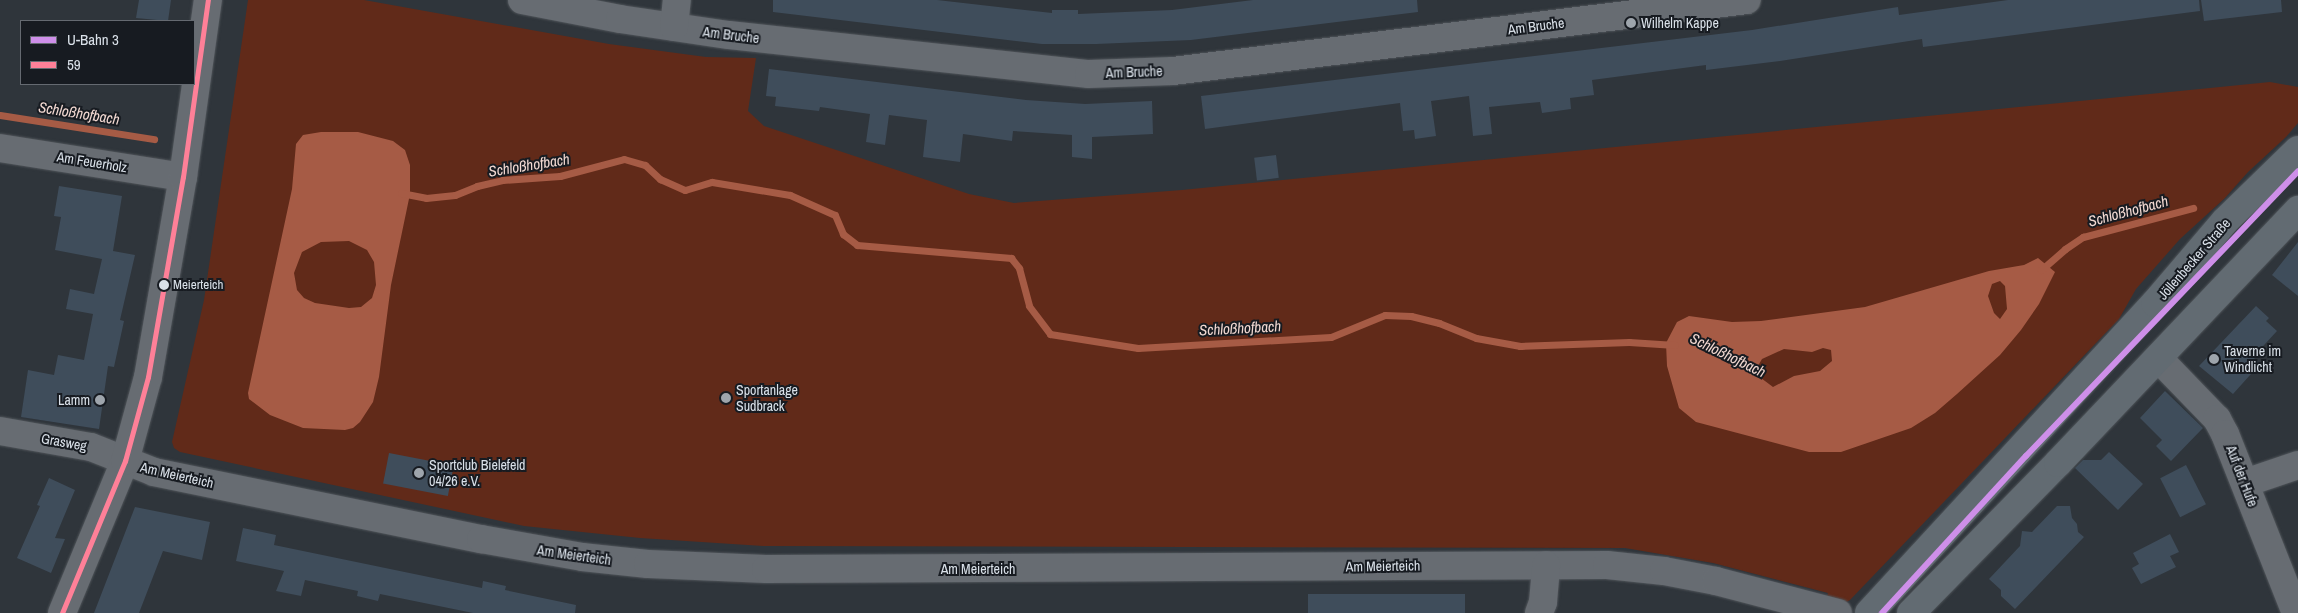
<!DOCTYPE html>
<html>
<head>
<meta charset="utf-8">
<style>
	body { margin:0 }
	#map { position:relative; width:2298px; height:613px; overflow:hidden; background:#2f353b; font-family:"Archivo Narrow",sans-serif }
	div>[style] { position:absolute }
	.green>* { inset:0; background:#612a19 }
	.water>* { inset:0; background:#a65b45 }
	.stream>* { height:7px; margin:-3.5px; padding:0 3.5px; transform-origin:3.5px; border-radius:3.5px; background:#a65b45 }
	.building>* { inset:0; background:#3f4d5b; transform-origin:0 0 }
	.roads { filter:drop-shadow(0 0 1px #4f5459) drop-shadow(0 0 1px #4f5459) }
	.minor>* { height:28px; margin:-14px; padding:0 14px; transform-origin:14px; border-radius:14px; background:#676c72 }
	.major>* { height:28px; margin:-14px; padding:0 14px; transform-origin:14px; border-radius:14px; background:#626b72 }
	.bus-1>* { height:5px; margin:-2.5px; padding:0 2.5px; transform-origin:2.5px; border-radius:2.5px; background:#ff8098 }
	.metro-1>* { height:6px; margin:-3px; padding:0 3px; transform-origin:3px; border-radius:3px; background:#ce8fe9 }
	.dots>* { width:14px; height:14px; translate:-50% -50%; box-sizing:border-box; border:2px solid #171b21; border-radius:50% }
	span { translate:-50% -50%; white-space:nowrap; text-align:center; line-height:1.15; -webkit-text-stroke:4px #171b21; paint-order:stroke }
	.bus-label { font-size:13px; color:#dae1e9 }
	.left { translate:0 -50%; text-align:left }
	.poi-label { font-size:14px; color:#dae1e9 }
	.right { translate:-100% -50%; text-align:right }
	.street-label { font-size:14px; color:#dae1e9 }
	.water-label { font-size:15px; color:#f2d9d2; font-style:italic }
	.legend { position:absolute; left:20px; top:20px; width:175px; height:65px; box-sizing:border-box; background:#171b21; border:1px solid #656a71; margin:0; padding:6px 9px; list-style:none; font-size:15px; color:#dae1e9 }
	.legend li { display:flex; align-items:center; gap:10px; height:25px }
	.legend b { width:25px; border:1px solid #656a71 }
</style>
</head>
<body>
<div id="map">
	<div class="green">
		<div style="clip-path:polygon(248px 0,364px 0,609px 44px,706px 57px,756px 58px,748px 111px,764px 126px,969px 194px,1014px 203px,1182px 190px,2270px 82px,2298px 87px,2298px 123px,2286px 137px,2248px 172px,2225px 198px,2180px 239px,2136px 289px,2119px 319px,1850px 600px,1845px 603px,1826px 599px,1828px 593px,1713px 563px,1625px 548px,763px 546px,640px 538px,524px 526px,180px 452px,174px 448px,172px 442px,204px 300px)"></div>
	</div>
	<div class="water">
		<div style="clip-path:polygon(evenodd,321px 132px,358px 132px,393px 141px,405px 150px,410px 165px,410px 194px,391px 285px,379px 377px,373px 402px,360px 422px,353px 428px,345px 430px,303px 428px,270px 415px,249px 399px,248px 393px,292px 189px,296px 144px,303px 135px,321px 132px,349px 241px,367px 250px,374px 262px,376px 285px,372px 298px,361px 307px,349px 308px,315px 303px,304px 298px,297px 290px,294px 273px,302px 252px,321px 242px,349px 241px)"></div>
		<div style="clip-path:polygon(evenodd,2038px 258px,2055px 272px,2039px 304px,2021px 330px,2000px 355px,1957px 394px,1935px 413px,1911px 428px,1841px 452px,1809px 452px,1696px 422px,1679px 408px,1667px 366px,1666px 343px,1677px 322px,1689px 316px,1732px 322px,1761px 321px,1865px 307px,1989px 271px,2024px 265px,2038px 258px,2000px 281px,2005px 286px,2007px 309px,2000px 319px,1994px 313px,1988px 296px,1992px 284px,2000px 281px,2038px 258px,1823px 348px,1831px 350px,1832px 361px,1820px 371px,1794px 376px,1773px 387px,1761px 378px,1758px 366px,1762px 359px,1784px 349px,1812px 352px,1823px 348px)"></div>
	</div>
	<div class="stream">
		<div style="left:0;top:115px;width:156px;rotate:8.9deg"></div>
		<div style="left:401px;top:193px;width:25px;rotate:11deg"></div>
		<div style="left:426px;top:198px;width:29px;rotate:-6deg"></div>
		<div style="left:455px;top:195px;width:24px;rotate:-22deg"></div>
		<div style="left:477px;top:186px;width:26px;rotate:-13deg"></div>
		<div style="left:502px;top:180px;width:58px;rotate:-3.9deg"></div>
		<div style="left:560px;top:176px;width:66px;rotate:-14.9deg"></div>
		<div style="left:624px;top:159px;width:22px;rotate:16deg"></div>
		<div style="left:645px;top:165px;width:21px;rotate:43deg"></div>
		<div style="left:660px;top:179px;width:27px;rotate:24deg"></div>
		<div style="left:685px;top:190px;width:28px;rotate:-17deg"></div>
		<div style="left:712px;top:182px;width:79px;rotate:9.5deg"></div>
		<div style="left:790px;top:195px;width:49px;rotate:24deg"></div>
		<div style="left:835px;top:215px;width:21px;rotate:67deg"></div>
		<div style="left:843px;top:234px;width:18px;rotate:38deg"></div>
		<div style="left:857px;top:245px;width:155px;rotate:4.8deg"></div>
		<div style="left:1011px;top:258px;width:13px;rotate:51deg"></div>
		<div style="left:1019px;top:268px;width:39px;rotate:75deg"></div>
		<div style="left:1029px;top:306px;width:35px;rotate:53deg"></div>
		<div style="left:1050px;top:334px;width:89px;rotate:9deg"></div>
		<div style="left:1138px;top:348px;width:193px;rotate:-3.3deg"></div>
		<div style="left:1331px;top:337px;width:58px;rotate:-22.2deg"></div>
		<div style="left:1385px;top:315px;width:26px;rotate:2deg"></div>
		<div style="left:1411px;top:316px;width:29px;rotate:14deg"></div>
		<div style="left:1439px;top:323px;width:40px;rotate:22deg"></div>
		<div style="left:1476px;top:338px;width:45px;rotate:10.3deg"></div>
		<div style="left:1520px;top:346px;width:109px;rotate:-2.1deg"></div>
		<div style="left:1629px;top:342px;width:46px;rotate:3.7deg"></div>
		<div style="left:2041px;top:270px;width:32px;rotate:-41deg"></div>
		<div style="left:2065px;top:249px;width:22px;rotate:-34deg"></div>
		<div style="left:2083px;top:237px;width:114px;rotate:-14.8deg"></div>
	</div>
	<div class="building">
		<div style="clip-path:polygon(139px 0,171px 0,168px 21px,136px 18px)"></div>
		<div style="clip-path:polygon(773px 0,937px 0,1052px 13px,1052px 10px,1078px 10px,1078px 14px,1172px 10px,1253px 0,1417px 0,1418px 12px,1191px 40px,1096px 44px,1042px 44px,773px 12px)"></div>
		<div style="clip-path:polygon(2008px 0,2199px 0,2200px 11px,1923px 47px,1922px 39px,1780px 61px,1706px 70px,1706px 65px,1592px 80px,1594px 95px,1570px 98px,1571px 109px,1542px 113px,1540px 102px,1489px 107px,1492px 134px,1473px 136px,1469px 96px,1431px 101px,1436px 136px,1415px 139px,1414px 130px,1403px 131px,1400px 103px,1205px 129px,1201px 96px,1752px 30px,1898px 7px,1899px 15px)"></div>
		<div style="clip-path:polygon(2201px 0,2281px 0,2282px 12px,2204px 21px)"></div>
		<div style="clip-path:polygon(769px 69px,1026px 100px,1085px 104px,1152px 101px,1153px 134px,1092px 137px,1092px 159px,1072px 157px,1072px 135px,1013px 131px,1012px 141px,963px 134px,960px 162px,923px 157px,927px 120px,889px 115px,885px 145px,866px 142px,870px 114px,820px 107px,819px 111px,775px 106px,776px 97px,766px 96px)"></div>
		<div style="left:1276px;top:155px;width:23px;height:22px;rotate:83deg"></div>
		<div style="clip-path:polygon(59px 186px,122px 196px,113px 251px,135px 255px,120px 320px,124px 321px,114px 367px,108px 366px,99px 429px,21px 417px,28px 370px,54px 375px,58px 355px,84px 360px,93px 314px,66px 309px,70px 289px,94px 294px,102px 259px,55px 250px,61px 217px,54px 216px)"></div>
		<div style="clip-path:polygon(2298px 242px,2298px 296px,2272px 275px)"></div>
		<div style="clip-path:polygon(2256px 306px,2269px 318px,2266px 321px,2277px 331px,2253px 357px,2260px 364px,2233px 394px,2199px 366px)"></div>
		<div style="clip-path:polygon(2165px 391px,2203px 428px,2171px 461px,2156px 446px,2162px 440px,2140px 418px)"></div>
		<div style="clip-path:polygon(2109px 452px,2143px 484px,2118px 510px,2075px 468px,2083px 460px,2101px 460px)"></div>
		<div style="left:389px;top:453px;width:66px;height:31px;rotate:11deg"></div>
		<div style="left:2186px;top:465px;width:44px;height:29px;rotate:63deg"></div>
		<div style="clip-path:polygon(49px 478px,75px 490px,55px 538px,65px 539px,51px 573px,17px 558px,40px 506px,37px 505px)"></div>
		<div style="clip-path:polygon(2057px 506px,2070px 506px,2072px 518px,2077px 524px,2078px 532px,2084px 537px,2015px 609px,2001px 596px,2001px 590px,1989px 579px,2020px 546px,2022px 531px,2032px 532px)"></div>
		<div style="clip-path:polygon(135px 507px,210px 522px,202px 560px,163px 551px,139px 613px,94px 613px)"></div>
		<div style="clip-path:polygon(243px 528px,276px 535px,274px 545px,482px 588px,483px 581px,506px 586px,505px 590px,576px 605px,575px 613px,473px 613px,380px 594px,378px 601px,357px 596px,358px 591px,305px 580px,301px 596px,276px 591px,284px 571px,236px 561px)"></div>
		<div style="clip-path:polygon(2170px 534px,2179px 552px,2170px 556px,2176px 567px,2141px 584px,2132px 568px,2139px 564px,2133px 553px)"></div>
		<div style="left:1308px;top:594px;width:157px;height:19px"></div>
	</div>
	<div class="roads">
		<div class="minor">
			<div style="left:522px;top:0;width:100px;rotate:11deg"></div>
			<div style="left:620px;top:19px;width:110px;rotate:8.4deg"></div>
			<div style="left:729px;top:35px;width:362px;rotate:6.2deg"></div>
			<div style="left:1089px;top:74px;width:84px;rotate:-2deg"></div>
			<div style="left:1173px;top:71px;width:578px;rotate:-7.05deg"></div>
			<div style="left:674px;top:27px;width:27px;rotate:-84deg"></div>
			<div style="left:0;top:148px;width:185px;rotate:9deg"></div>
			<div style="left:2158px;top:358px;width:85px;rotate:46deg"></div>
			<div style="left:2217px;top:419px;width:17px;rotate:62deg"></div>
			<div style="left:2225px;top:434px;width:193px;rotate:68.4deg"></div>
			<div style="left:0;top:431px;width:92px;rotate:10deg"></div>
			<div style="left:91px;top:447px;width:68px;rotate:21.6deg"></div>
			<div style="left:154px;top:472px;width:334px;rotate:11.6deg"></div>
			<div style="left:481px;top:539px;width:103px;rotate:10.1deg"></div>
			<div style="left:582px;top:557px;width:66px;rotate:6.1deg"></div>
			<div style="left:648px;top:564px;width:118px;rotate:2.4deg"></div>
			<div style="left:766px;top:569px;width:841px;rotate:-0.27deg"></div>
			<div style="left:1607px;top:565px;width:57px;rotate:6deg"></div>
			<div style="left:1664px;top:571px;width:53px;rotate:10.9deg"></div>
			<div style="left:1716px;top:581px;width:126px;rotate:14.7deg"></div>
			<div style="left:2245px;top:483px;width:56px;rotate:-18.8deg"></div>
			<div style="left:62px;top:613px;width:165px;rotate:-67.5deg"></div>
			<div style="left:125px;top:461px;width:87px;rotate:-74.7deg"></div>
			<div style="left:148px;top:377px;width:203px;rotate:-80.1deg"></div>
			<div style="left:183px;top:177px;width:179px;rotate:-82deg"></div>
			<div style="left:1539px;top:613px;width:12px;rotate:-70deg"></div>
			<div style="left:1543px;top:602px;width:37px;rotate:-85deg"></div>
		</div>
		<div class="major">
			<div style="left:1869px;top:613px;width:422px;rotate:-47.3deg"></div>
			<div style="left:2155px;top:303px;width:108px;rotate:-49.5deg"></div>
			<div style="left:2225px;top:221px;width:102px;rotate:-44.2deg"></div>
			<div style="left:1911px;top:613px;width:210px;rotate:-45.6deg"></div>
			<div style="left:2058px;top:463px;width:349px;rotate:-46.5deg"></div>
		</div>
	</div>
	<div class="bus-1">
		<div style="left:62px;top:613px;width:165px;rotate:-67.5deg"></div>
		<div style="left:125px;top:461px;width:87px;rotate:-74.7deg"></div>
		<div style="left:148px;top:377px;width:203px;rotate:-80.1deg"></div>
		<div style="left:183px;top:177px;width:179px;rotate:-82deg"></div>
	</div>
	<div class="metro-1">
		<div style="left:1882px;top:613px;width:213px;rotate:-47.5deg"></div>
		<div style="left:2026px;top:456px;width:394px;rotate:-46.3deg"></div>
	</div>
	<div class="dots">
		<div style="left:1631px;top:23px;background:#9ea5ac"></div>
		<div style="left:164px;top:285px;background:#dae1e9"></div>
		<div style="left:2214px;top:359px;background:#9ea5ac"></div>
		<div style="left:726px;top:398px;background:#9ea5ac"></div>
		<div style="left:100px;top:400px;background:#9ea5ac"></div>
		<div style="left:419px;top:473px;background:#9ea5ac"></div>
	</div>
	<div class="bus-label">
		<span class="left" style="left:173px;top:285px">Meierteich</span>
	</div>
	<div class="poi-label">
		<span class="left" style="left:1641px;top:23px">Wilhelm Kappe</span>
		<span class="left" style="left:2224px;top:359px">Taverne im<br>Windlicht</span>
		<span class="left" style="left:736px;top:398px">Sportanlage<br>Sudbrack</span>
		<span class="right" style="left:90px;top:400px">Lamm</span>
		<span class="left" style="left:429px;top:473px">Sportclub Bielefeld<br>04/26 e.V.</span>
	</div>
	<div class="street-label">
		<span style="left:1536px;top:26px;rotate:-7deg">Am Bruche</span>
		<span style="left:731px;top:35px;rotate:7deg">Am Bruche</span>
		<span style="left:1134px;top:72px;rotate:-2deg">Am Bruche</span>
		<span style="left:92px;top:162px;rotate:9deg">Am Feuerholz</span>
		<span style="left:2194px;top:259px;rotate:-49deg">Jöllenbecker Straße</span>
		<span style="left:64px;top:442px;rotate:10deg">Grasweg</span>
		<span style="left:177px;top:475px;rotate:13deg">Am Meierteich</span>
		<span style="left:2242px;top:476px;rotate:69deg">Auf der Hufe</span>
		<span style="left:574px;top:555px;rotate:8deg">Am Meierteich</span>
		<span style="left:1383px;top:566px;rotate:-1deg">Am Meierteich</span>
		<span style="left:978px;top:569px">Am Meierteich</span>
	</div>
	<div class="water-label">
		<span style="left:79px;top:113px;rotate:9deg">Schloßhofbach</span>
		<span style="left:529px;top:165px;rotate:-9deg">Schloßhofbach</span>
		<span style="left:2128px;top:211px;rotate:-15deg">Schloßhofbach</span>
		<span style="left:1240px;top:328px;rotate:-3deg">Schloßhofbach</span>
		<span style="left:1728px;top:355px;rotate:26deg">Schloßhofbach</span>
	</div>
	<ul class="legend">
	<li><b style="height:6px;background:#ce8fe9"></b>U-Bahn 3</li>
	<li><b style="height:6px;background:#ff8098"></b>59</li>
	</ul>
</div>
</body>
</html>
